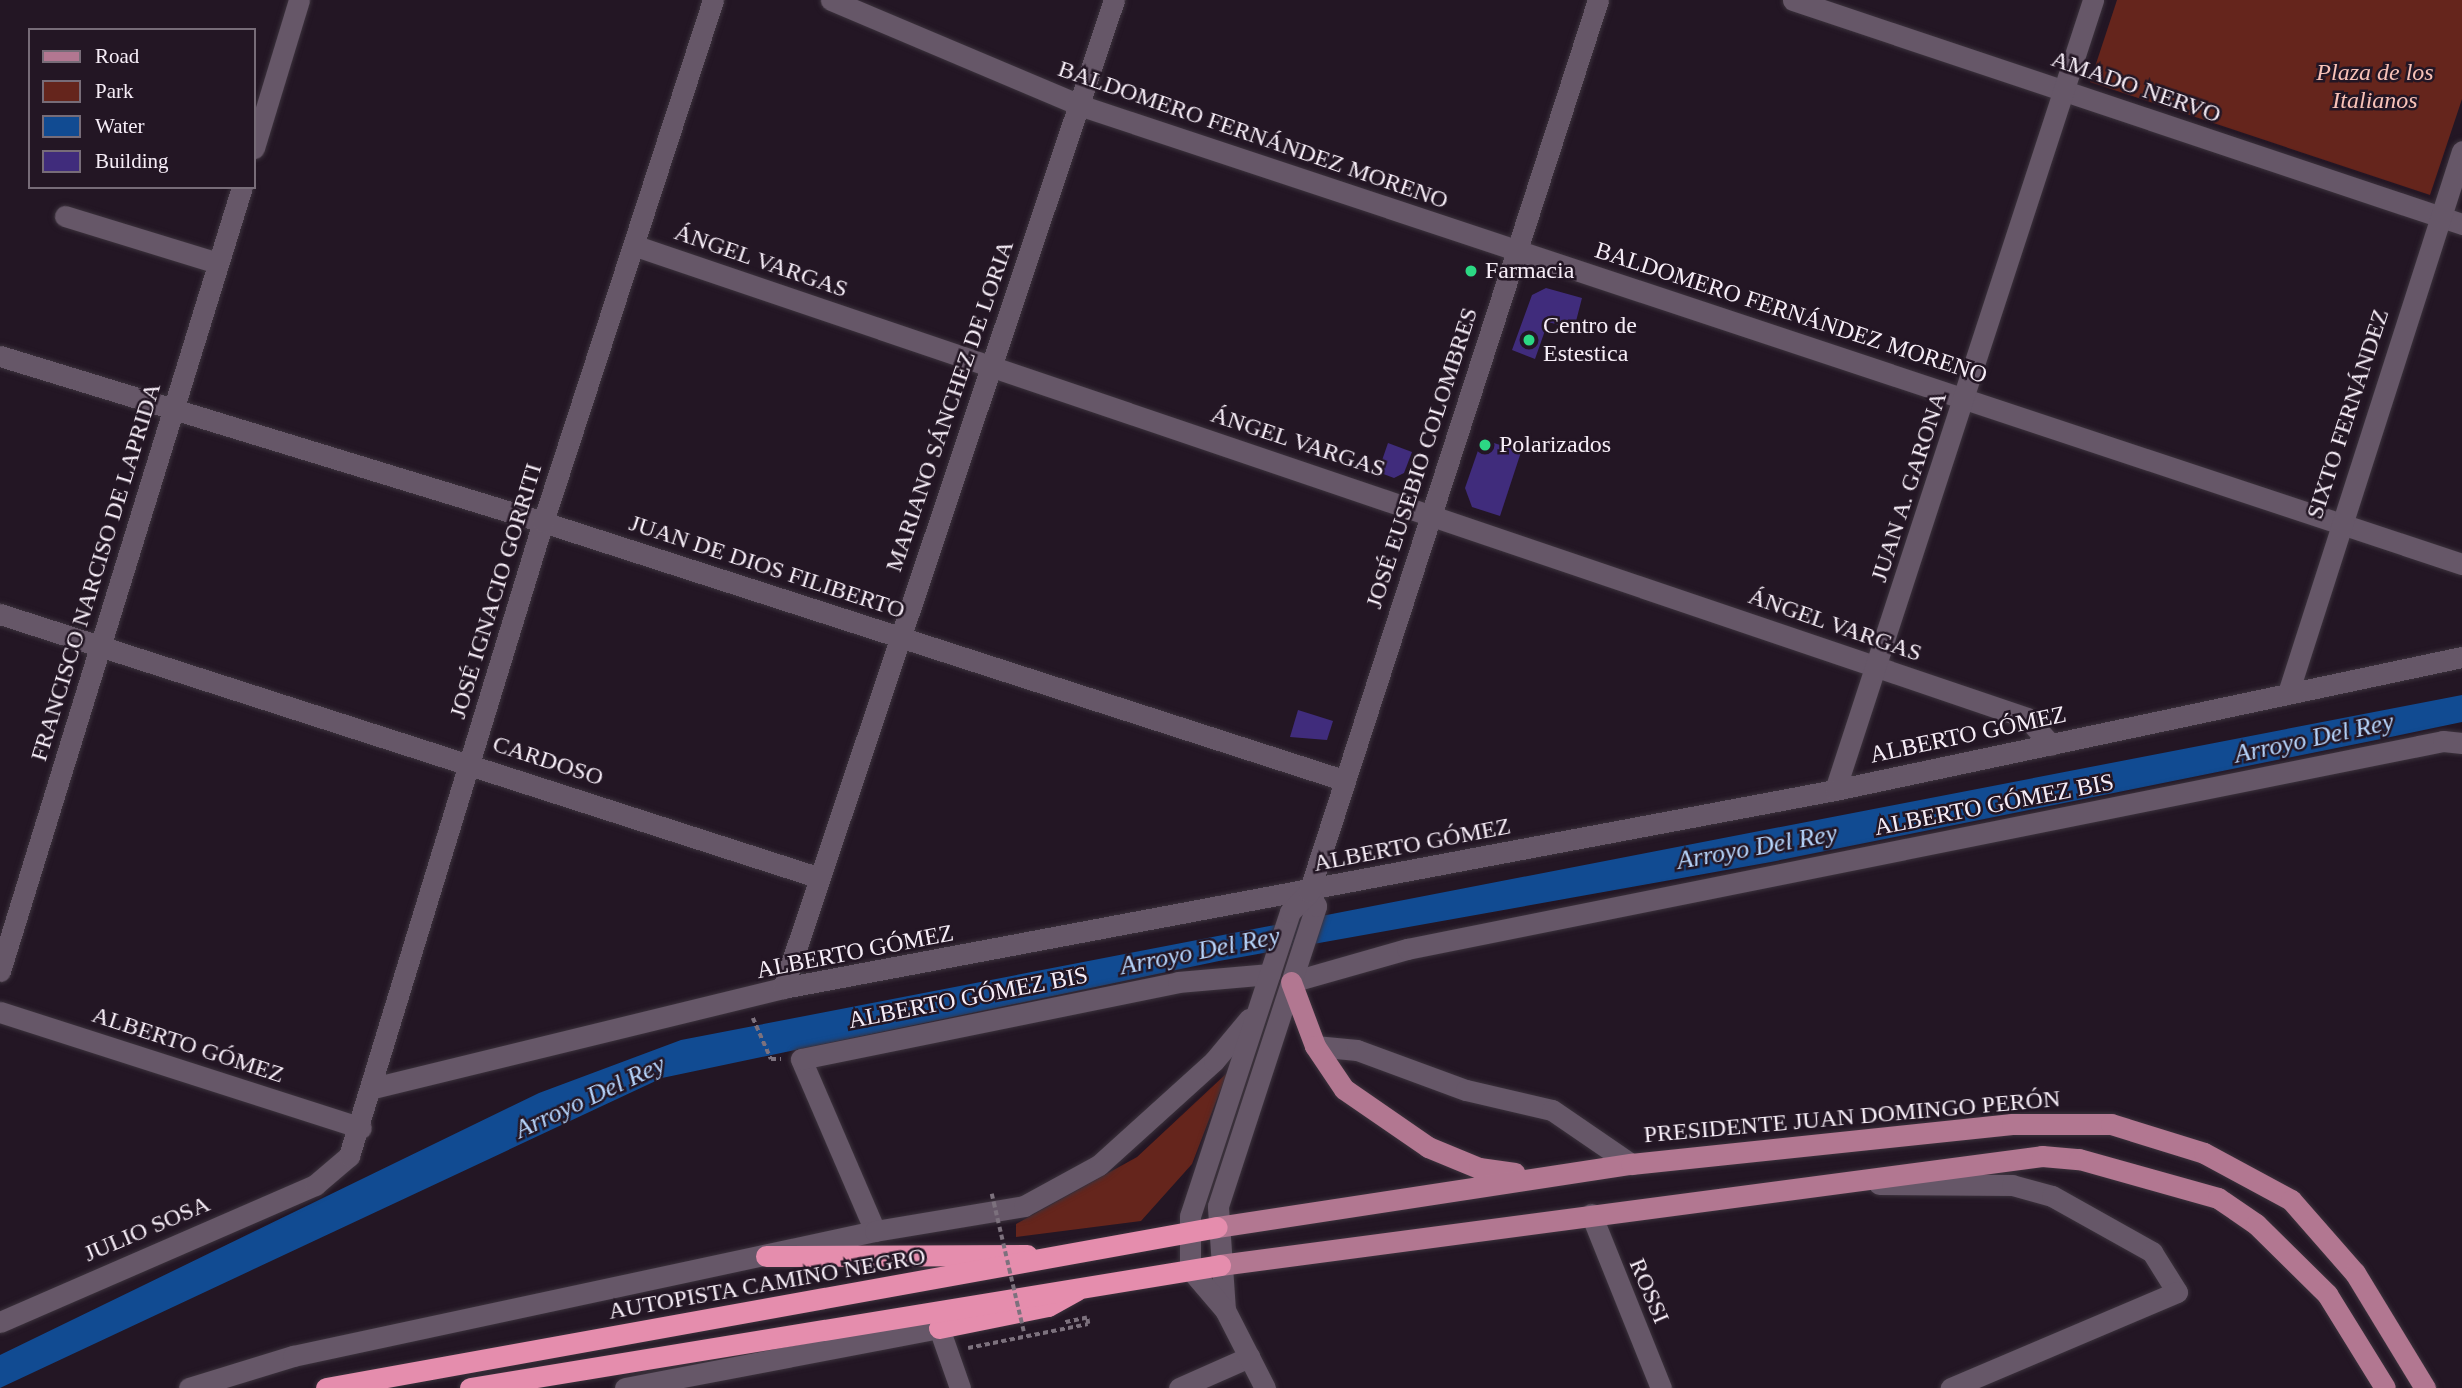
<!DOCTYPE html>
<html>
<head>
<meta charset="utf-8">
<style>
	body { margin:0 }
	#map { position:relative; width:2462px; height:1388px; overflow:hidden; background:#231624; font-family:Georgia,serif }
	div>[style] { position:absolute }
	.green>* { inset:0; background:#65251c }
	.water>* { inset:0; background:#114b92 }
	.building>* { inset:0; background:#402c7c }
	.path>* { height:3.5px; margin-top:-1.75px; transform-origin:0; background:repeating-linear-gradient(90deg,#7c717d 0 5px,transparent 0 8.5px) }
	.roads { filter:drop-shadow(0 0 2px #3b323c) drop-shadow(0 0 2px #3b323c) }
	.minor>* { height:21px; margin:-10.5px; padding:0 10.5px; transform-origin:10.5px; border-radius:10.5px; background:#665768 }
	.major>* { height:21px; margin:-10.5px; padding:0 10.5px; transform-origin:10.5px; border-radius:10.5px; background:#b27791 }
	.highway>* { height:21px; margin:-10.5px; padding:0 10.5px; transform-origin:10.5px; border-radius:10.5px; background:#e58dad }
	.path-bridge>* { height:3.5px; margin-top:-1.75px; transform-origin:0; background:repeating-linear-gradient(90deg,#7c717d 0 5px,transparent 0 8.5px) }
	.dots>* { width:19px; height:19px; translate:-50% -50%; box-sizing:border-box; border:4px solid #231624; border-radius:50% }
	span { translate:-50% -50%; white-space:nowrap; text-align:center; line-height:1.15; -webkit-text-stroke:5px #231624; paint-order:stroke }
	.park-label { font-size:24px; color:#f8c2b8; font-style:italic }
	.street-label { font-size:24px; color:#f6edf7 }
	.poi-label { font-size:24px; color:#f6edf7 }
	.left { translate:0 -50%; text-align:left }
	.water-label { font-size:26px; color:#b6d4fb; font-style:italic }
	.legend { position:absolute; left:28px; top:28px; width:228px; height:161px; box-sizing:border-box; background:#231624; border:2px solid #776c78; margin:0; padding:9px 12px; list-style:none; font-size:21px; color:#f6edf7 }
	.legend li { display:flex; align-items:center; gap:14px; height:35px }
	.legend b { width:35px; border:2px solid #776c78 }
</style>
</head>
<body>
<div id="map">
	<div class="green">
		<div style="clip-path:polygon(2117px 0,2462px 0,2462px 99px,2430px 195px,2090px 82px)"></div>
		<div style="clip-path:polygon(1227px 1073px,1192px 1164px,1141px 1221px,1016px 1237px,1016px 1224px,1137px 1157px)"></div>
	</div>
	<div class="water">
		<div style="clip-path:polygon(2462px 695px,2462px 722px,2386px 738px,1771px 862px,1219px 961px,662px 1078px,0 1388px,0 1355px,539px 1093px,681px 1040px)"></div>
	</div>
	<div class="building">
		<div style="clip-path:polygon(1546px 288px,1582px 298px,1574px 329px,1548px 322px,1535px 359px,1512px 350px,1532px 295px)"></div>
		<div style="clip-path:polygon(1482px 439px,1521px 452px,1500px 516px,1472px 507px,1465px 488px)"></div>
		<div style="clip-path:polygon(1388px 443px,1412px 452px,1404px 473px,1394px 478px,1378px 472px)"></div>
		<div style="clip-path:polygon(1298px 710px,1333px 721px,1327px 740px,1290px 737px)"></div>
	</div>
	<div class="path">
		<div style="left:753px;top:1018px;width:45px;rotate:66.3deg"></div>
		<div style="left:771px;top:1059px;width:10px"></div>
		<div style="left:968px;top:1348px;width:122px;rotate:-11.3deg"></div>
		<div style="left:1088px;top:1324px;width:6px;rotate:-99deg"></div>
		<div style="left:1087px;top:1318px;width:25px;rotate:168deg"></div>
	</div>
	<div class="roads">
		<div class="minor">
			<div style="left:831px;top:0;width:269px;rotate:22.9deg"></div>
			<div style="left:1079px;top:105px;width:1457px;rotate:18.36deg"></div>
			<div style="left:1793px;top:0;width:706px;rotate:18.51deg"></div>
			<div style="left:254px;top:148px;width:155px;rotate:-73.1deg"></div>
			<div style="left:65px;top:216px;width:160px;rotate:17.1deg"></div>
			<div style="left:636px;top:246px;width:1469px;rotate:18.74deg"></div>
			<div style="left:2027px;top:718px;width:36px;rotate:48deg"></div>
			<div style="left:0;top:356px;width:568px;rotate:17deg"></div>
			<div style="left:543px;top:522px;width:841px;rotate:17.87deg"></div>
			<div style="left:0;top:614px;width:858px;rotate:17.84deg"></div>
			<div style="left:2288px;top:693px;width:569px;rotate:-72.2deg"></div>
			<div style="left:1835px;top:790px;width:831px;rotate:-71.91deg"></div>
			<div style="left:0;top:971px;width:820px;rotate:-72.85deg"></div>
			<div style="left:1291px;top:982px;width:121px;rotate:-15.9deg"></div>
			<div style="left:1407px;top:949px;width:1057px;rotate:-11.35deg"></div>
			<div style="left:2443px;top:741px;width:19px;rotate:6deg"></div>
			<div style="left:783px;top:988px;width:1042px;rotate:-71.48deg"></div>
			<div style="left:0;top:1012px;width:379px;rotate:17.8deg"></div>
			<div style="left:1315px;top:1046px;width:42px;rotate:5.4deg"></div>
			<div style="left:1357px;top:1050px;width:116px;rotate:20.2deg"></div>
			<div style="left:1466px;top:1090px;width:88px;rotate:13.1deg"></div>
			<div style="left:1552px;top:1110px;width:96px;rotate:34.4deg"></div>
			<div style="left:373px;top:1088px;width:422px;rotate:-13.7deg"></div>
			<div style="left:783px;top:988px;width:1070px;rotate:-10.66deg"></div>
			<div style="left:1835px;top:790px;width:641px;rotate:-11.98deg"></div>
			<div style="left:1879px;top:1184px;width:133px;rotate:0.4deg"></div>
			<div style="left:2012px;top:1185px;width:41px;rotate:15.4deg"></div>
			<div style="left:2052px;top:1196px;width:115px;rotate:29.2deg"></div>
			<div style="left:2152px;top:1252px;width:47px;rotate:58deg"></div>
			<div style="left:2177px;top:1292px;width:246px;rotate:157deg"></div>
			<div style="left:1591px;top:1214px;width:188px;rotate:68.1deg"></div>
			<div style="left:875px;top:1231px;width:187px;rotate:-113.3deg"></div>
			<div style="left:801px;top:1059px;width:385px;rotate:-11.5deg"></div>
			<div style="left:1178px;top:982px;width:92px;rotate:-5deg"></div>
			<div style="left:1225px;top:1310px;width:104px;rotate:-93.9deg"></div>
			<div style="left:1218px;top:1206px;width:316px;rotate:-71.9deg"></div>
			<div style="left:1316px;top:906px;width:16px;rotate:-117deg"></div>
			<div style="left:0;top:1322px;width:344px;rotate:-23.5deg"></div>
			<div style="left:315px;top:1185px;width:45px;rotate:-40.5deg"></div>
			<div style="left:349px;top:1156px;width:663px;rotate:-72.99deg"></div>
			<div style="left:543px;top:522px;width:549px;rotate:-71.96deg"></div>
			<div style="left:189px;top:1388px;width:109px;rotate:-17.1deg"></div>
			<div style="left:293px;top:1356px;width:595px;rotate:-12.12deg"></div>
			<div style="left:875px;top:1231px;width:151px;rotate:-9.5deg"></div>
			<div style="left:1024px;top:1206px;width:85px;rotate:-28.7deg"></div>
			<div style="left:1099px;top:1165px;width:155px;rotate:-42.1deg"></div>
			<div style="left:1214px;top:1061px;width:55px;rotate:-50.2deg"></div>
			<div style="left:625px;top:1388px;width:320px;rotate:-10.8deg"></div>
			<div style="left:939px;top:1328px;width:64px;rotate:70.7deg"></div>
			<div style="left:1179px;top:1388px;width:77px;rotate:-23.9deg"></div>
			<div style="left:1265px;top:1388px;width:88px;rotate:-117.1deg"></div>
			<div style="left:1225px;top:1310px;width:54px;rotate:-130.5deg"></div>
			<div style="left:1190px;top:1269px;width:53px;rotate:-90deg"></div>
			<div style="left:1190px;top:1216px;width:320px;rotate:-71.8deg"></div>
			<div style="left:1290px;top:912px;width:28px;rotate:-46deg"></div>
			<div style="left:1309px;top:892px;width:938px;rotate:-72.05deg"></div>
		</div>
		<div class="major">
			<div style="left:1291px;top:982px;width:68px;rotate:69.4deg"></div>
			<div style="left:1315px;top:1046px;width:52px;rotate:56deg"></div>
			<div style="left:1344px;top:1089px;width:102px;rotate:34.6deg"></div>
			<div style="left:1428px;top:1147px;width:55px;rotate:22.4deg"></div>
			<div style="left:1479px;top:1168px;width:36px;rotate:8deg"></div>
			<div style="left:1217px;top:1227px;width:419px;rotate:-8.7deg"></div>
			<div style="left:1631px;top:1164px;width:383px;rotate:-6deg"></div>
			<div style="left:2012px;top:1124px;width:99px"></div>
			<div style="left:2111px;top:1124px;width:97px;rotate:17.3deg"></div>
			<div style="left:2204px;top:1153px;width:99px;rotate:28.4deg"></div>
			<div style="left:2291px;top:1200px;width:97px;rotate:48.8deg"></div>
			<div style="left:2355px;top:1273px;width:135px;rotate:58.7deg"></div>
			<div style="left:1220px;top:1265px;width:829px;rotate:-7.55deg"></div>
			<div style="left:2042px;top:1156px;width:37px;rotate:5deg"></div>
			<div style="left:2079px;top:1159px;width:144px;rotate:15.7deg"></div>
			<div style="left:2218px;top:1198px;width:46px;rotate:34.4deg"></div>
			<div style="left:2256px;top:1224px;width:100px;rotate:44.6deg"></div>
			<div style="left:2327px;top:1294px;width:110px;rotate:58.3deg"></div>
		</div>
		<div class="highway">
			<div style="left:766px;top:1256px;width:261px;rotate:-0.2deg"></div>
			<div style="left:939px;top:1328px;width:111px;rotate:-11.4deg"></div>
			<div style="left:1048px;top:1306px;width:33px;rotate:-29deg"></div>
			<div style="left:326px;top:1388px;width:905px;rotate:-10.24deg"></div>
			<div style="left:470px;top:1388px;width:760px;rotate:-9.31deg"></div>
		</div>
	</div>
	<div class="path-bridge">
		<div style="left:992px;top:1194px;width:142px;rotate:76.9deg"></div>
	</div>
	<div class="dots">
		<div style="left:1471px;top:271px;background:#2cd884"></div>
		<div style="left:1529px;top:340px;background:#2cd884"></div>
		<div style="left:1485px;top:445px;background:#2cd884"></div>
	</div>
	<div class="park-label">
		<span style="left:2375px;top:87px">Plaza de los<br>Italianos</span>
	</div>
	<div class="street-label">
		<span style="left:2136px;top:87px;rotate:19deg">AMADO NERVO</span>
		<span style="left:1253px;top:135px;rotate:19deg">BALDOMERO FERNÁNDEZ MORENO</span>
		<span style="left:761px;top:261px;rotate:19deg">ÁNGEL VARGAS</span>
		<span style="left:1791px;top:313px;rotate:18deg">BALDOMERO FERNÁNDEZ MORENO</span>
		<span style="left:950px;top:406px;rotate:-71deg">MARIANO SÁNCHEZ DE LORIA</span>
		<span style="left:2348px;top:414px;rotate:-72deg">SIXTO FERNÁNDEZ</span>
		<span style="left:1298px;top:442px;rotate:18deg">ÁNGEL VARGAS</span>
		<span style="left:1422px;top:458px;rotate:-72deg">JOSÉ EUSEBIO COLOMBRES</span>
		<span style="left:1909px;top:487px;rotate:-72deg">JUAN A. GARONA</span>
		<span style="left:767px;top:567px;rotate:18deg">JUAN DE DIOS FILIBERTO</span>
		<span style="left:96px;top:572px;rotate:-73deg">FRANCISCO NARCISO DE LAPRIDA</span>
		<span style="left:496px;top:591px;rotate:-73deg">JOSÉ IGNACIO GORRITI</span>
		<span style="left:1835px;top:625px;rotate:19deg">ÁNGEL VARGAS</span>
		<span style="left:1968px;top:735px;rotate:-12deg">ALBERTO GÓMEZ</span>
		<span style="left:548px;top:761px;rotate:18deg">CARDOSO</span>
		<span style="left:1994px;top:805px;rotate:-11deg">ALBERTO GÓMEZ BIS</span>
		<span style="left:1412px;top:845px;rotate:-11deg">ALBERTO GÓMEZ</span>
		<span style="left:855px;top:952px;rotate:-11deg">ALBERTO GÓMEZ</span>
		<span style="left:968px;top:998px;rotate:-11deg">ALBERTO GÓMEZ BIS</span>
		<span style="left:188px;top:1045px;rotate:18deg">ALBERTO GÓMEZ</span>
		<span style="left:1852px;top:1117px;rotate:-5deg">PRESIDENTE JUAN DOMINGO PERÓN</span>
		<span style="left:147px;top:1229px;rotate:-23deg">JULIO SOSA</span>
		<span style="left:767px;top:1284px;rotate:-10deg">AUTOPISTA CAMINO NEGRO</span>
		<span style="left:1649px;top:1291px;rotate:67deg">ROSSI</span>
	</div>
	<div class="poi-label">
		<span class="left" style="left:1485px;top:271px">Farmacia</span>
		<span class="left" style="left:1543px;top:340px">Centro de<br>Estestica</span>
		<span class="left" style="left:1499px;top:445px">Polarizados</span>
	</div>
	<div class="water-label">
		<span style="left:2314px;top:738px;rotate:-12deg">Arroyo Del Rey</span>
		<span style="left:1757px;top:847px;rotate:-10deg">Arroyo Del Rey</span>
		<span style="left:1200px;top:951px;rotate:-11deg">Arroyo Del Rey</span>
		<span style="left:590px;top:1097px;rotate:-25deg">Arroyo Del Rey</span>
	</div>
	<ul class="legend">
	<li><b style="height:9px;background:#b27791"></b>Road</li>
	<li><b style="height:19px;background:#65251c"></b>Park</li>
	<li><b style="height:19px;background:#114b92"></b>Water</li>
	<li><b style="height:19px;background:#402c7c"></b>Building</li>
	</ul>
</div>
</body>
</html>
